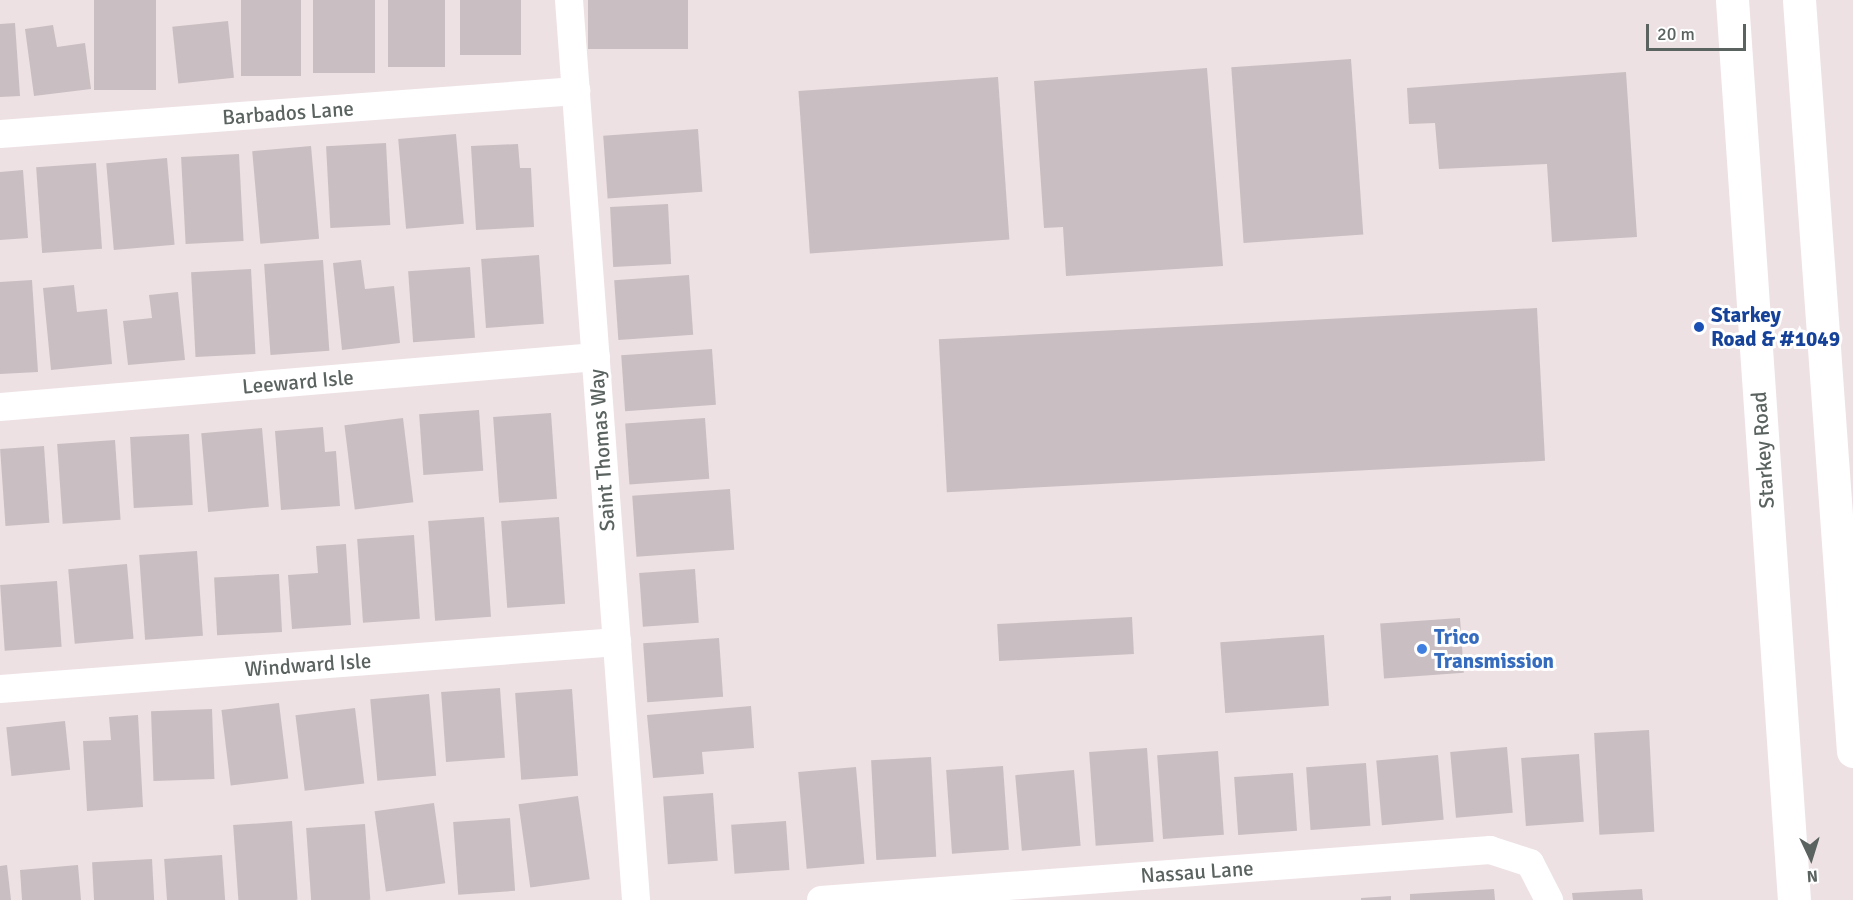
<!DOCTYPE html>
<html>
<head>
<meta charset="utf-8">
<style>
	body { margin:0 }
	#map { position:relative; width:1853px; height:900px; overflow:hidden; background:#eee1e4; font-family:Signika,sans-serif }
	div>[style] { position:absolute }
	.building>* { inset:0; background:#c9bec1; transform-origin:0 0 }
	.minor>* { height:28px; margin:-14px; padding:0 14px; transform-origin:14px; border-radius:14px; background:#fff }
	.secondary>* { height:33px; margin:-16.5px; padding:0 16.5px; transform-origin:16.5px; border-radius:16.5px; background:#fff }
	.dots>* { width:16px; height:16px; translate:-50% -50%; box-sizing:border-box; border:3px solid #fff; border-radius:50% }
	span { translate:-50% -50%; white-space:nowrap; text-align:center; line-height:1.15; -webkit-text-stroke:6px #fff; paint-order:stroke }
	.street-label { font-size:21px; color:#5a635f }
	.transit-label { font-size:21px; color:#164399; font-weight:700 }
	.left { translate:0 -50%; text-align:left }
	.shop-label { font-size:21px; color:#366cbe; font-weight:700 }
	.north { position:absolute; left:1781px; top:828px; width:60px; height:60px; -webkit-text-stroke:4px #fff; paint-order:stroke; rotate:176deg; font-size:16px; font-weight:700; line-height:24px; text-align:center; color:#5a635f }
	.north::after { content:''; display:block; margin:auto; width:21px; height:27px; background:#5a635f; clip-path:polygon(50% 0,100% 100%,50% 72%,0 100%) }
	.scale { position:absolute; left:1646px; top:24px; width:100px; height:27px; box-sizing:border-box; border:3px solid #5a635f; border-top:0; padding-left:8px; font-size:18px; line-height:21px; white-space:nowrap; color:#5a635f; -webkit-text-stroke:4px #fff; paint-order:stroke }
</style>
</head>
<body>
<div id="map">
	<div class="building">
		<div style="left:94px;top:0;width:62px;height:90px"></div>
		<div style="left:241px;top:0;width:60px;height:76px"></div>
		<div style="left:313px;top:0;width:62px;height:73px"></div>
		<div style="left:388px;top:0;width:57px;height:67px"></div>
		<div style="left:460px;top:0;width:61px;height:55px"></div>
		<div style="left:588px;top:0;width:100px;height:49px"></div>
		<div style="left:228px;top:21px;width:57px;height:56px;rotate:84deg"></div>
		<div style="clip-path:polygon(15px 23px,20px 96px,0 97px,0 24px)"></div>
		<div style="clip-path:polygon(53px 25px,57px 47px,85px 43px,91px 89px,34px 96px,25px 29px)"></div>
		<div style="left:1351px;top:59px;width:176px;height:120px;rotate:86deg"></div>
		<div style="clip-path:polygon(1207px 68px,1223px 266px,1066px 276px,1063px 227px,1044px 228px,1034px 81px)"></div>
		<div style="clip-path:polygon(1626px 72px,1637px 237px,1552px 242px,1547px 164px,1439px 169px,1435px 123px,1409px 124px,1407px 88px)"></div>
		<div style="left:998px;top:77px;width:163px;height:200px;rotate:86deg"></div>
		<div style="left:698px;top:129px;width:63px;height:95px;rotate:86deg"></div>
		<div style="left:456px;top:134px;width:90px;height:58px;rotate:85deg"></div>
		<div style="left:386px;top:143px;width:82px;height:60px;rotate:87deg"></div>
		<div style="clip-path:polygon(518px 144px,520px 168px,531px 168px,534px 227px,476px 230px,471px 146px)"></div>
		<div style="left:311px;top:146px;width:93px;height:59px;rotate:85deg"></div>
		<div style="left:239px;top:154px;width:87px;height:58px;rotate:87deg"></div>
		<div style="left:167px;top:158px;width:87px;height:61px;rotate:85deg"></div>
		<div style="left:96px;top:163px;width:86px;height:60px;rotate:86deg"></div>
		<div style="clip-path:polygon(23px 170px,28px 238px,0 240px,0 172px)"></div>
		<div style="left:668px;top:204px;width:60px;height:58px;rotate:87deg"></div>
		<div style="left:539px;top:255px;width:69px;height:58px;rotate:86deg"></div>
		<div style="left:323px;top:260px;width:91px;height:59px;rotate:86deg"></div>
		<div style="clip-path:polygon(361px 260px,365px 289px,394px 286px,400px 343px,342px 350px,333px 263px)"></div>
		<div style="left:470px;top:267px;width:71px;height:62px;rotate:86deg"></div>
		<div style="left:251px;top:269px;width:85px;height:60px;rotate:87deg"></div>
		<div style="left:689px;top:275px;width:60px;height:75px;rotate:86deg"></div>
		<div style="clip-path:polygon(32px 280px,38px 372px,0 374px,0 282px)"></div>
		<div style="clip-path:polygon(74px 285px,77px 312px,107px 309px,112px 364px,51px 370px,43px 288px)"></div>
		<div style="clip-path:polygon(178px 292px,185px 360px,128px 365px,123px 321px,152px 318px,149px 295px)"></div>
		<div style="left:1537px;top:308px;width:153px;height:599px;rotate:87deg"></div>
		<div style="left:712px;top:349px;width:56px;height:91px;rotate:86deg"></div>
		<div style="left:479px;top:410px;width:61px;height:60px;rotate:86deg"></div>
		<div style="left:551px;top:413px;width:86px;height:58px;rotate:86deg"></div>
		<div style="left:403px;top:418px;width:85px;height:59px;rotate:83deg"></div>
		<div style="left:705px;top:418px;width:61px;height:80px;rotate:86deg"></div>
		<div style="clip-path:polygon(323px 427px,325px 452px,336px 451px,340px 506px,281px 510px,275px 431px)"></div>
		<div style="left:262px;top:428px;width:79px;height:61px;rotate:85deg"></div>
		<div style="left:189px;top:434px;width:71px;height:59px;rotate:87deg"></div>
		<div style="left:115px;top:440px;width:80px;height:58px;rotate:86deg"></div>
		<div style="left:44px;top:446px;width:77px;height:44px;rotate:86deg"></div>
		<div style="left:730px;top:489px;width:61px;height:98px;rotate:86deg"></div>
		<div style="left:484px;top:517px;width:100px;height:56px;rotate:86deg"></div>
		<div style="left:559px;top:517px;width:87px;height:58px;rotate:86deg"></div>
		<div style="left:414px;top:535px;width:84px;height:57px;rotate:86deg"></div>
		<div style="clip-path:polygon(346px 544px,351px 625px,292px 629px,288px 575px,318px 573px,316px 546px)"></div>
		<div style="left:197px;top:551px;width:85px;height:58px;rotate:86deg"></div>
		<div style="left:127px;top:564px;width:75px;height:59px;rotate:85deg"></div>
		<div style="left:695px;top:569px;width:54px;height:56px;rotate:86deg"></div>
		<div style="left:279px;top:574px;width:58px;height:65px;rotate:87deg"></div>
		<div style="left:57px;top:581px;width:66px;height:57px;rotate:86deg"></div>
		<div style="left:1132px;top:617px;width:37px;height:135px;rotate:87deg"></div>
		<div style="left:1460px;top:618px;width:55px;height:80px;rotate:86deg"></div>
		<div style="left:1324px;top:635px;width:71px;height:104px;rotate:86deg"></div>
		<div style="left:719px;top:638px;width:59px;height:76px;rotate:86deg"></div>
		<div style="left:500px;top:688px;width:70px;height:59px;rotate:86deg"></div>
		<div style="left:572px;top:689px;width:87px;height:57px;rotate:86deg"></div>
		<div style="left:429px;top:694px;width:82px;height:59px;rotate:85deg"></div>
		<div style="left:279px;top:703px;width:76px;height:58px;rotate:83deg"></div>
		<div style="clip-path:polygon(751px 706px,754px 748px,702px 752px,704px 774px,653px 778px,647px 715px)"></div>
		<div style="left:355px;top:708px;width:76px;height:60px;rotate:83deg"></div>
		<div style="left:212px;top:709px;width:70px;height:61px;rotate:88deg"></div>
		<div style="clip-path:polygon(138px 715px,143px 807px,87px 811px,83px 741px,111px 740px,109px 717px)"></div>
		<div style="left:65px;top:721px;width:49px;height:59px;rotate:84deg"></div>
		<div style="left:1649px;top:730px;width:102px;height:55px;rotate:87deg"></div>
		<div style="left:1507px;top:747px;width:66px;height:57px;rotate:85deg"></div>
		<div style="left:1147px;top:748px;width:94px;height:58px;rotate:86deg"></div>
		<div style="left:1218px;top:751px;width:84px;height:61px;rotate:86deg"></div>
		<div style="left:1579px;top:754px;width:68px;height:58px;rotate:86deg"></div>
		<div style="left:1438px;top:755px;width:65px;height:62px;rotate:85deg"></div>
		<div style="left:931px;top:757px;width:100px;height:60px;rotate:87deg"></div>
		<div style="left:1366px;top:763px;width:63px;height:60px;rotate:86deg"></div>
		<div style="left:1003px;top:766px;width:84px;height:57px;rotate:86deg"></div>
		<div style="left:856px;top:767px;width:97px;height:58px;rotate:85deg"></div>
		<div style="left:1074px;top:770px;width:76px;height:59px;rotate:85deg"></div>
		<div style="left:1293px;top:773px;width:58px;height:59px;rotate:86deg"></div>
		<div style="left:713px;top:793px;width:68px;height:50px;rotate:86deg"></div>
		<div style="left:578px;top:796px;width:84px;height:60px;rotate:82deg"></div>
		<div style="left:434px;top:803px;width:81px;height:60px;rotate:82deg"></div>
		<div style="left:510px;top:818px;width:73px;height:57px;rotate:86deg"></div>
		<div style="left:292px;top:821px;width:79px;height:59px;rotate:86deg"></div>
		<div style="left:786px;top:821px;width:49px;height:55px;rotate:86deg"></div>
		<div style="left:365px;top:824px;width:76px;height:59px;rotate:86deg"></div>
		<div style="left:222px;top:855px;width:45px;height:58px;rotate:86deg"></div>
		<div style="left:152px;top:859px;width:41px;height:60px;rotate:87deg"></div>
		<div style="clip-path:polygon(7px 865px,11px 900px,0 900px,0 866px)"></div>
		<div style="clip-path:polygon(78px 865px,81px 900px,22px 900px,20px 870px)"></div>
		<div style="clip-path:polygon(1494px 889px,1495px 900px,1410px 900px,1410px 894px)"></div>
		<div style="clip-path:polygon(1642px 889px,1643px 900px,1573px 900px,1572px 893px)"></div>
		<div style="clip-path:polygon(1391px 896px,1391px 900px,1361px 900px,1361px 898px)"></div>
	</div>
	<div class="minor">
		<div style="left:569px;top:0;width:902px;rotate:85.74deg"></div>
		<div style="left:0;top:134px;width:578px;rotate:-4.27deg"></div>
		<div style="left:0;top:407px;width:598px;rotate:-4.8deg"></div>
		<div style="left:0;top:689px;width:619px;rotate:-4.36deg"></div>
		<div style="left:821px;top:900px;width:671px;rotate:-4.27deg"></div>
		<div style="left:1490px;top:850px;width:42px;rotate:18deg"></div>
		<div style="left:1530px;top:863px;width:42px;rotate:62.8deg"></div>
	</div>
	<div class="secondary">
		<div style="left:1732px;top:0;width:902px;rotate:86.06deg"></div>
		<div style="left:1799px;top:0;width:753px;rotate:85.89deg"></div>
	</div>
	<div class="dots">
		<div style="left:1699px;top:327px;background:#1a4fb4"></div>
		<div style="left:1422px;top:649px;background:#3f7fe0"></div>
	</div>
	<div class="street-label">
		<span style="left:288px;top:113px;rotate:-4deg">Barbados Lane</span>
		<span style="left:298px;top:382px;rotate:-5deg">Leeward Isle</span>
		<span style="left:602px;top:450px;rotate:-94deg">Saint Thomas Way</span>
		<span style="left:1763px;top:450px;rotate:-94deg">Starkey Road</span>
		<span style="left:308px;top:665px;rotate:-4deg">Windward Isle</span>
		<span style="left:1197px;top:872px;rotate:-4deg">Nassau Lane</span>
	</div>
	<div class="transit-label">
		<span class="left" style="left:1711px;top:327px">Starkey<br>Road &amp; #1049</span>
	</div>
	<div class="shop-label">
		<span class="left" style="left:1434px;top:649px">Trico<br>Transmission</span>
	</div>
	<div class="north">N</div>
	<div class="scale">20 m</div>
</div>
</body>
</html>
